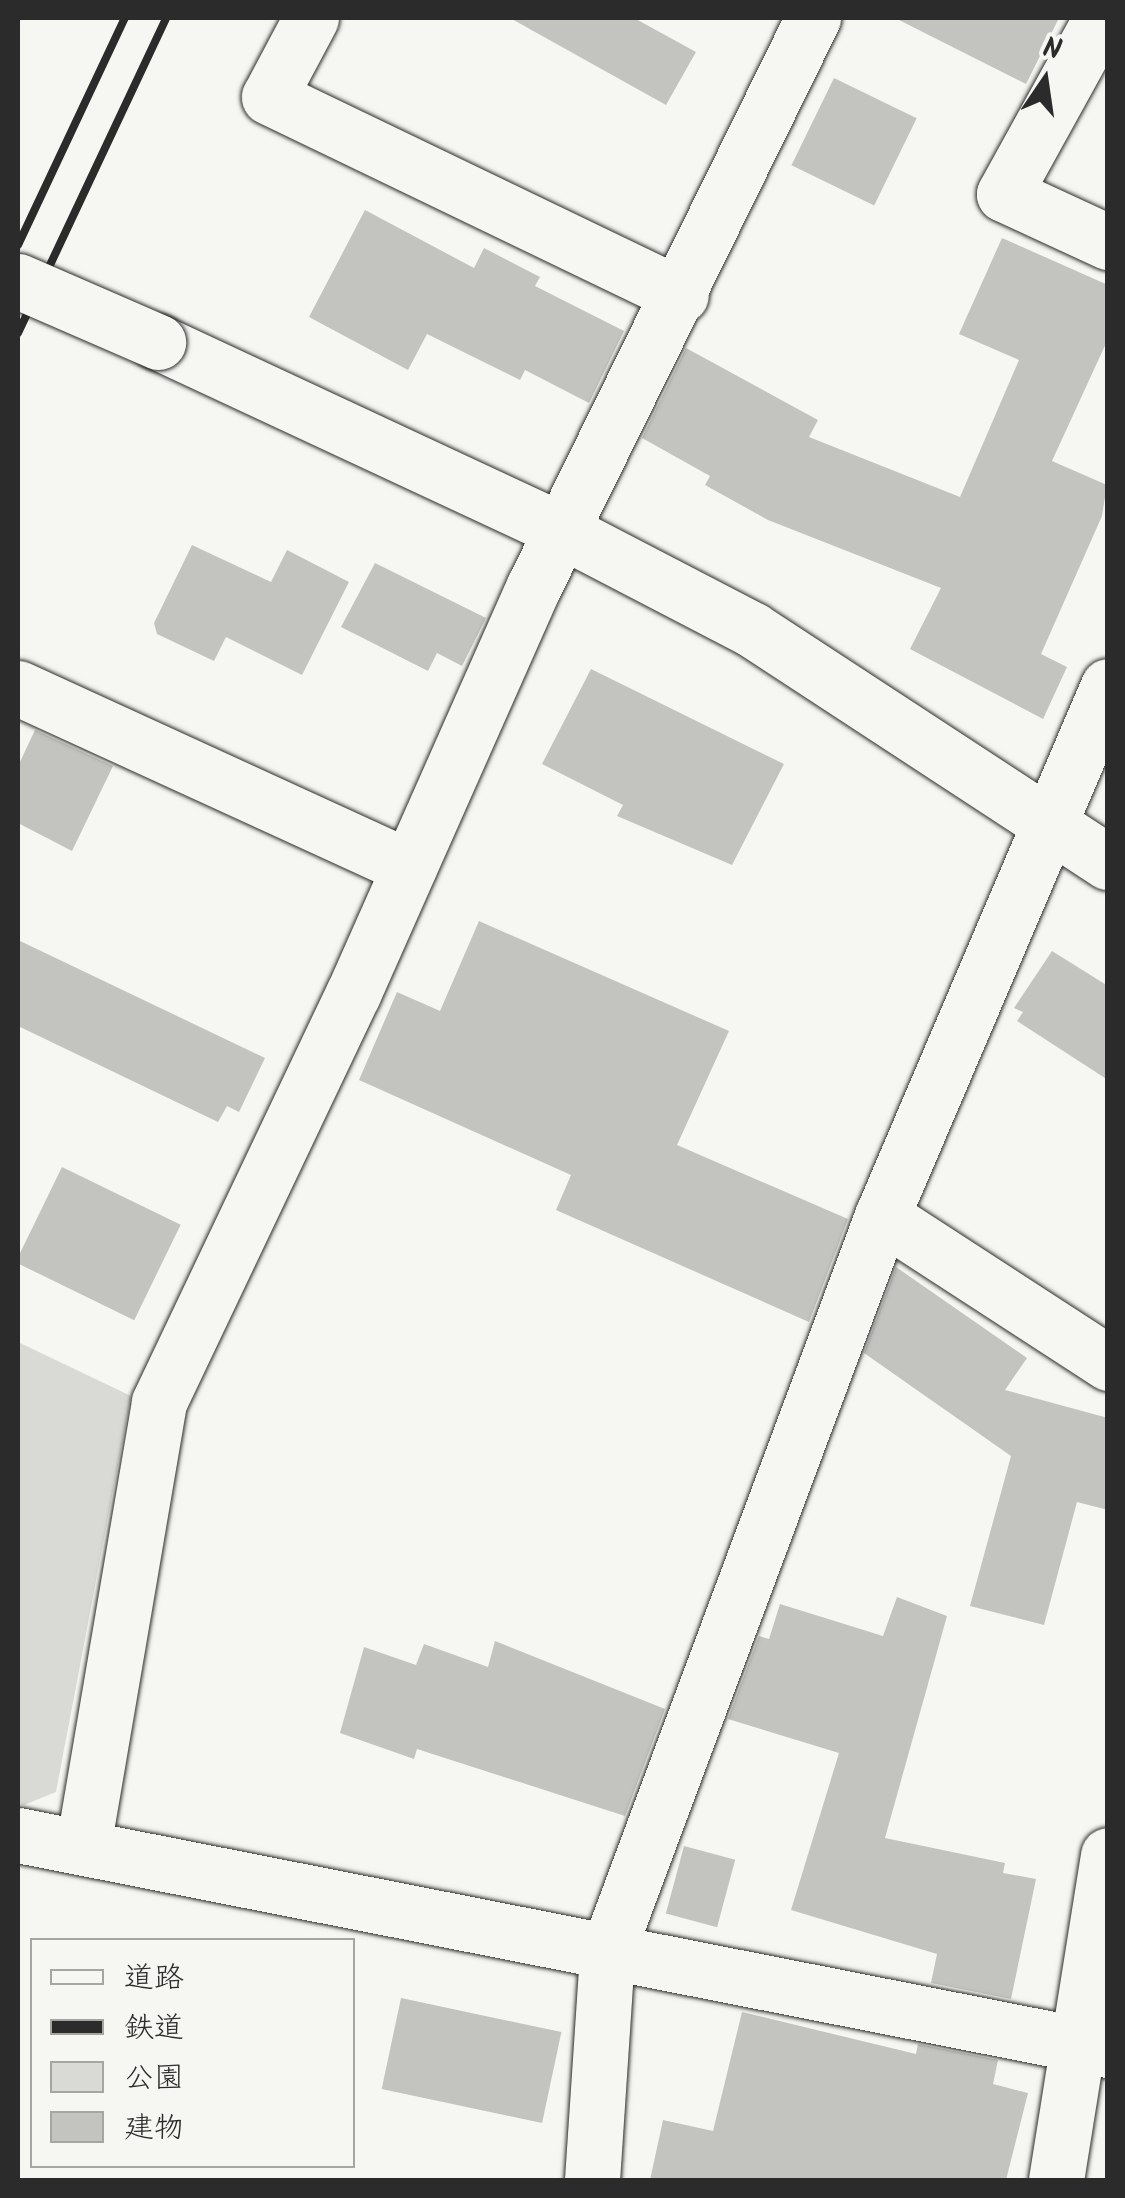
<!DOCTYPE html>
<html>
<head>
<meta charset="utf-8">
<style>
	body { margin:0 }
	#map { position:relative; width:1125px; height:2198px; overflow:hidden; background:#f6f6f2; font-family:Kalam,"Klee One",sans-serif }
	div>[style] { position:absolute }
	.green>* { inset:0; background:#d9d9d5 }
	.building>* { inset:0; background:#c3c3c0; transform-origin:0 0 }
	.roads { filter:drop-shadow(0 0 2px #2b2b2b) drop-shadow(0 0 2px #2b2b2b) }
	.street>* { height:55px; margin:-27.5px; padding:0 27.5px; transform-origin:27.5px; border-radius:27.5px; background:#f6f6f2 }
	.secondary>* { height:55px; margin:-27.5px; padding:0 27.5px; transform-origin:27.5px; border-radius:27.5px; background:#f6f6f2 }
	.rail>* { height:8px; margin:-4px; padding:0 4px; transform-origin:4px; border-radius:4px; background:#2b2b2b }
	.bridges { filter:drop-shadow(0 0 2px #2b2b2b) drop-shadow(0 0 2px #2b2b2b) }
	.street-bridge>* { height:55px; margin:-27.5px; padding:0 27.5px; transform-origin:27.5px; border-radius:27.5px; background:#f6f6f2 }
	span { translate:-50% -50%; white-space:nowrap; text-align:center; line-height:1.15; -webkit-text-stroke:9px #f6f6f2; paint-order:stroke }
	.frame { position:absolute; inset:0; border:20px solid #2b2b2b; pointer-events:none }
	.legend { position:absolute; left:30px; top:1938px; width:325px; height:230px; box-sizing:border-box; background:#f6f6f2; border:2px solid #a5a5a2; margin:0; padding:12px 18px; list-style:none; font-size:30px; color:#2b2b2b }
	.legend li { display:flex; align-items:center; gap:20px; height:50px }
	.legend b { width:50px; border:2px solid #a5a5a2 }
	.north { position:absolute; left:995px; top:30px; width:100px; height:100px; -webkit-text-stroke:8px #f6f6f2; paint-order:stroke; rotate:13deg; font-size:28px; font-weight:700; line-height:40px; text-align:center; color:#2b2b2b }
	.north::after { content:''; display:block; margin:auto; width:35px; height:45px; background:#2b2b2b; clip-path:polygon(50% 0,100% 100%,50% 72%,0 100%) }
</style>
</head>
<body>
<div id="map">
	<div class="green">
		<div style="clip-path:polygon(18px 1342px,131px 1396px,56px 1792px,24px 1805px,18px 1804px)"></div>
	</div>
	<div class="building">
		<div style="clip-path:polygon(510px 18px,634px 18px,696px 52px,666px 105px)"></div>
		<div style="clip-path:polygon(895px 18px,1059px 18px,1026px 84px)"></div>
		<div style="left:834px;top:78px;width:92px;height:97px;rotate:26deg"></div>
		<div style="clip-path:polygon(365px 210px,474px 268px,484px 248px,540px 277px,535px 286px,624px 331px,589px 403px,525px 370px,520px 380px,427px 334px,408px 370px,309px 317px)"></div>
		<div style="clip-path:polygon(1002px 238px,1108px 285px,1108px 339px,1052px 461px,1107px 485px,1102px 516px,1041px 654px,1067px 667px,1043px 719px,910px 649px,941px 588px,768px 520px,705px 485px,710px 476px,642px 438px,686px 348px,818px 420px,809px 437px,960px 497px,1019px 360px,959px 334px)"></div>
		<div style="clip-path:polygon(192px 545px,271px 582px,287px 550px,349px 582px,302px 675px,226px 637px,214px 661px,157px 634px,154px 623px)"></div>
		<div style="clip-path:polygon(375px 563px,486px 618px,462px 666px,437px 653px,428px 671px,341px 627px)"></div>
		<div style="clip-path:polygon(591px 669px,784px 764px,732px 865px,617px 816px,623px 805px,542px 764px)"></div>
		<div style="clip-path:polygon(35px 730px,113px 766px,72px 851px,18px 823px,18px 766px)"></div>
		<div style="clip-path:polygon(479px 921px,729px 1031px,677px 1145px,848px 1219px,809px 1322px,556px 1210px,571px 1175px,359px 1080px,397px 992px,440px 1011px)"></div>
		<div style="clip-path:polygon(18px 940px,265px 1058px,239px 1112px,227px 1106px,218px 1122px,18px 1026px)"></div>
		<div style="clip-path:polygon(1052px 951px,1108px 986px,1108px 1080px,1017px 1021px,1023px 1012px,1014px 1008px)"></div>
		<div style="left:62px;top:1167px;width:132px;height:106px;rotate:26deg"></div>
		<div style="clip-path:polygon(896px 1267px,1027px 1358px,1005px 1390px,1108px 1418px,1108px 1510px,1077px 1502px,1044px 1625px,970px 1606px,1011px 1456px,864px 1353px)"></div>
		<div style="clip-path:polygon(897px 1597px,947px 1616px,885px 1838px,1005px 1863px,1003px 1873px,1036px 1879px,1011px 1999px,931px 1983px,937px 1954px,791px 1910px,839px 1753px,728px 1719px,759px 1636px,769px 1639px,780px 1604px,883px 1636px)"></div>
		<div style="clip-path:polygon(495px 1641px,665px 1709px,625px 1816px,417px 1749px,414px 1759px,340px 1733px,364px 1647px,416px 1665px,424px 1644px,488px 1667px)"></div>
		<div style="left:684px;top:1846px;width:53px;height:70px;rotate:15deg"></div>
		<div style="left:401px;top:1998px;width:164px;height:93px;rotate:12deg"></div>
		<div style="clip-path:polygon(742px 2012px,916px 2054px,918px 2044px,998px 2060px,993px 2084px,1028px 2093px,1006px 2180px,650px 2180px,663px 2120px,713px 2131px)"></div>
	</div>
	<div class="roads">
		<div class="street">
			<div style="left:311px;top:18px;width:89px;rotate:118deg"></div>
			<div style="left:269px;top:97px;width:457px;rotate:25.7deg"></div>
			<div style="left:1101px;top:18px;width:201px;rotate:118.9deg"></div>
			<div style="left:1004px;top:194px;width:115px;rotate:24.8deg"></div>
			<div style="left:18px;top:688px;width:430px;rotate:24.6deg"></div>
			<div style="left:882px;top:1216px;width:270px;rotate:33deg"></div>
			<div style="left:18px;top:1835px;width:1111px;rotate:11.16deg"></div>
			<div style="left:83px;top:1847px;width:451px;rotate:-80.3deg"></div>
			<div style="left:159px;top:1402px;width:452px;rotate:-64.6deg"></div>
			<div style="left:353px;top:994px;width:446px;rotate:-66.1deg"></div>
			<div style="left:534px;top:586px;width:633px;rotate:-63.84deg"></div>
			<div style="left:592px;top:2180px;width:227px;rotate:-86.2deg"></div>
			<div style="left:607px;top:1953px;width:787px;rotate:-69.54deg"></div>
			<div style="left:882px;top:1216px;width:576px;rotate:-66.91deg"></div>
			<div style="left:1056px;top:2180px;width:329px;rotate:-80.9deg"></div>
		</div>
		<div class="secondary">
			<div style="left:158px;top:342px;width:445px;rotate:25deg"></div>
			<div style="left:561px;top:530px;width:216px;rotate:27.5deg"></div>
			<div style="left:753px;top:630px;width:424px;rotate:33.2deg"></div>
		</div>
	</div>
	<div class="rail">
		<div style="left:18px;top:245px;width:251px;rotate:-64.8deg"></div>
		<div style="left:18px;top:333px;width:348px;rotate:-64.8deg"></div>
	</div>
	<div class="bridges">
		<div class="street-bridge">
			<div style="left:18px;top:281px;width:153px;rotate:23.5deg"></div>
		</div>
	</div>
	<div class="frame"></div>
	<ul class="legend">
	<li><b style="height:12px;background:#f6f6f2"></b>道路</li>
	<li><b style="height:12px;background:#2b2b2b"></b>鉄道</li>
	<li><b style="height:28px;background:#d9d9d5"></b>公園</li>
	<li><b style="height:28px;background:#c3c3c0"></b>建物</li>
	</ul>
	<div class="north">N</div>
</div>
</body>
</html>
